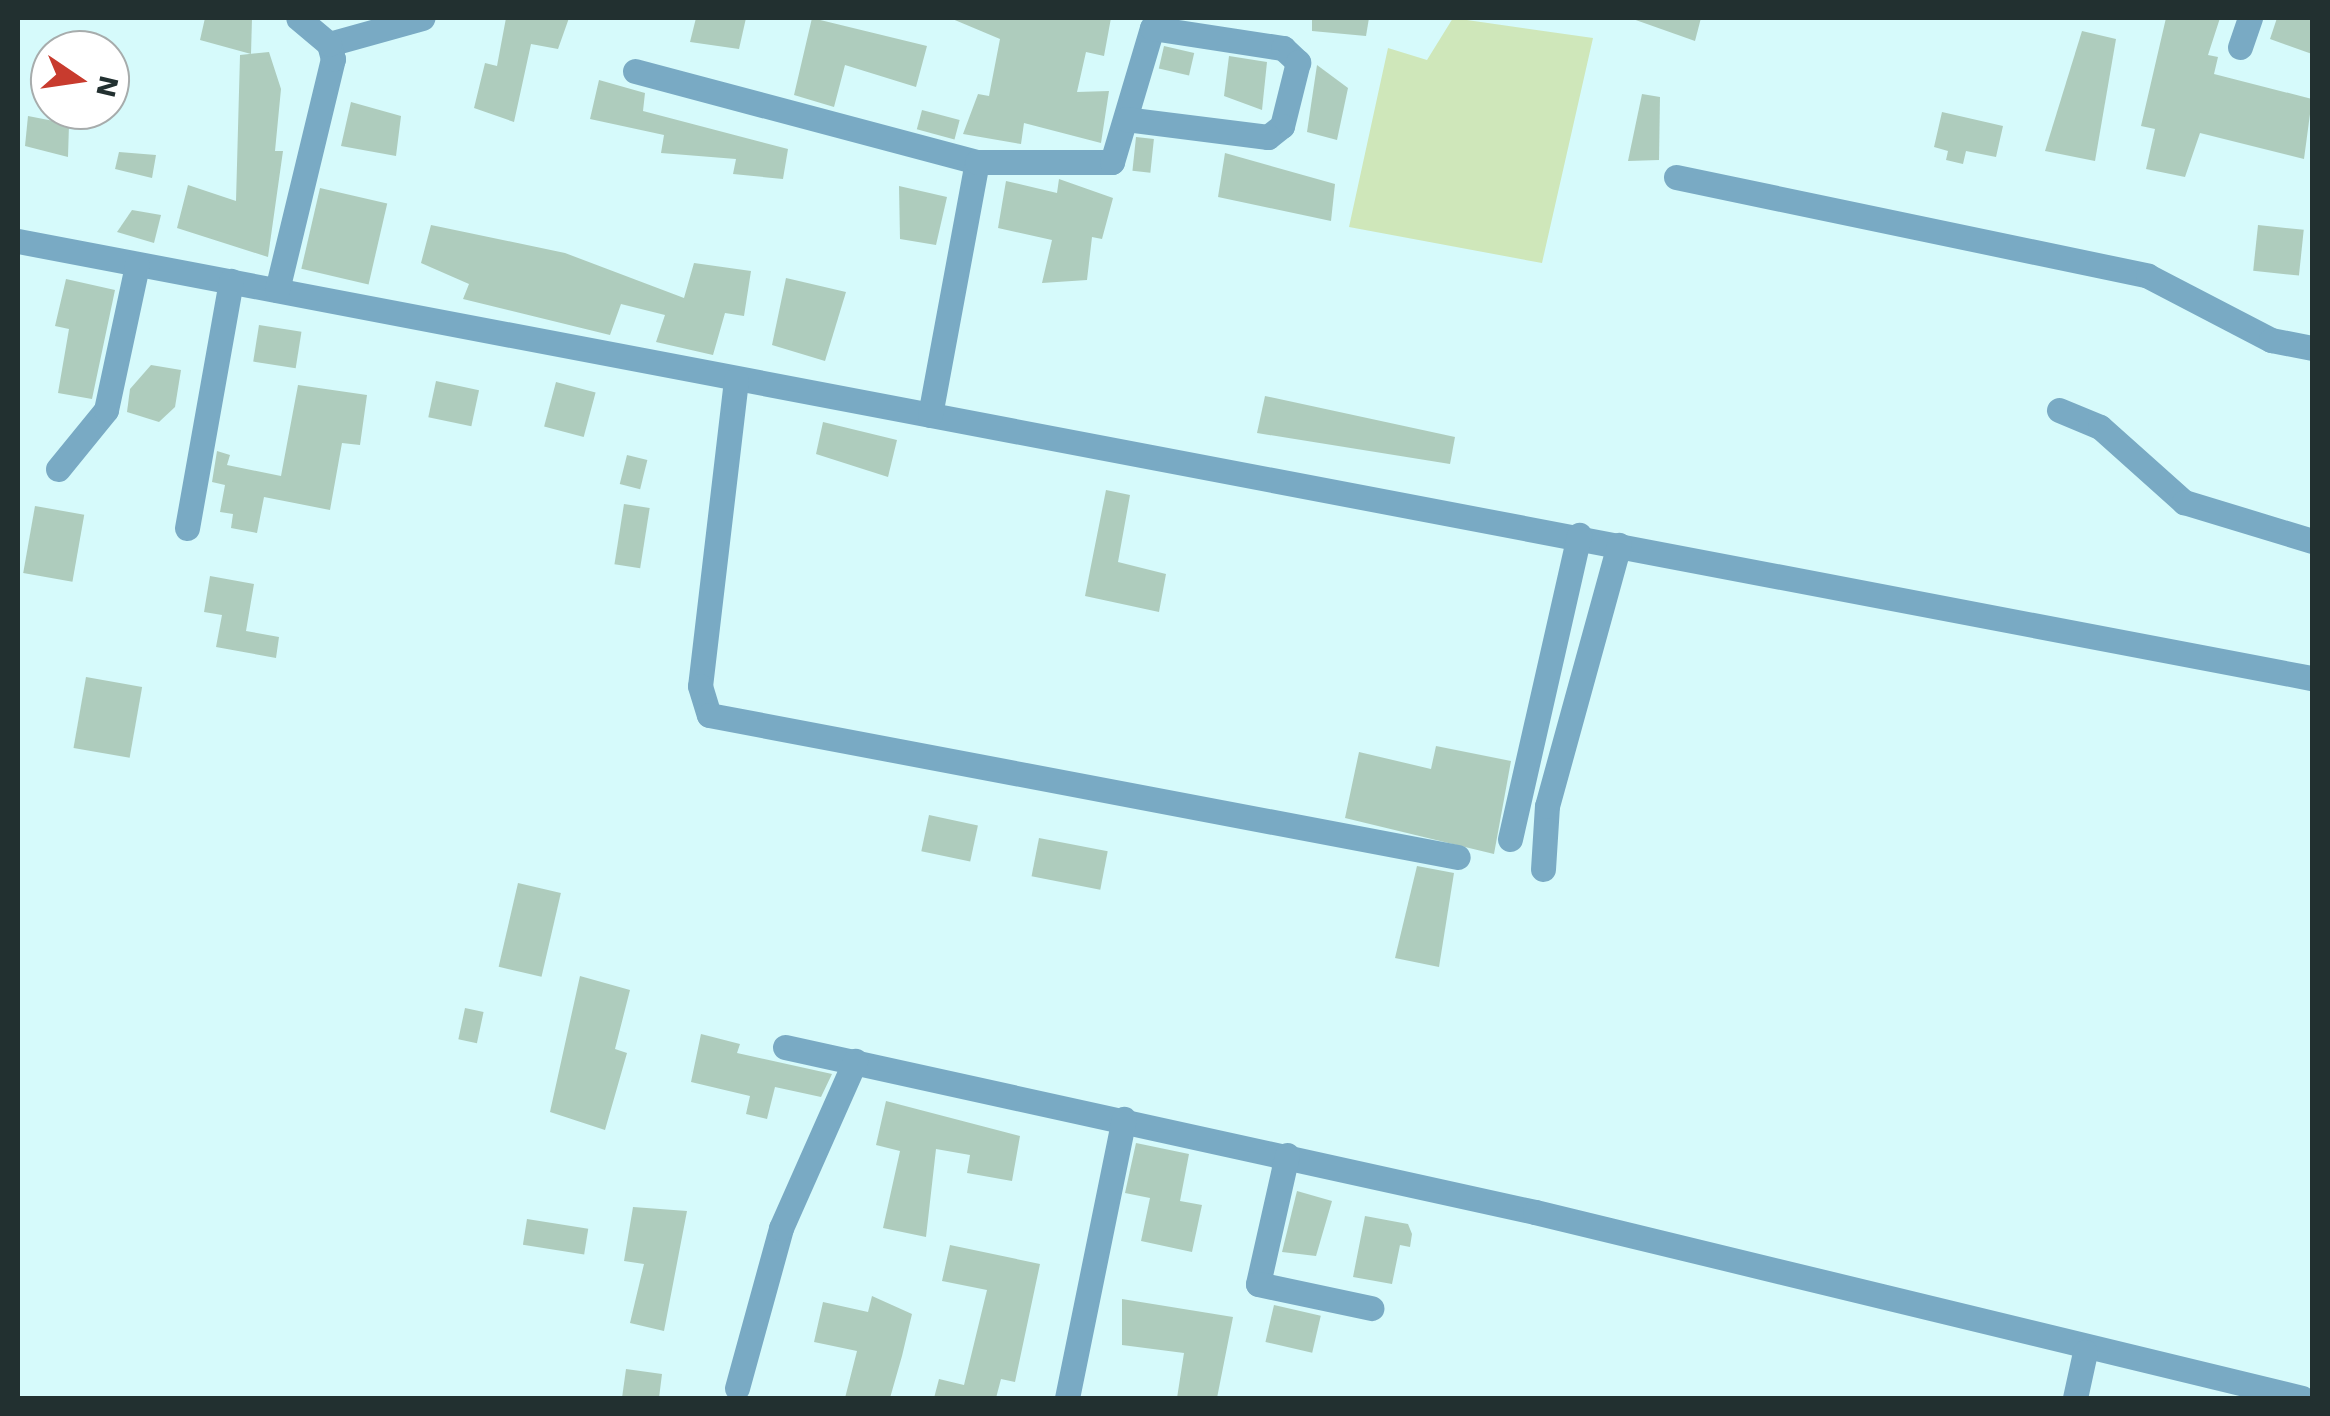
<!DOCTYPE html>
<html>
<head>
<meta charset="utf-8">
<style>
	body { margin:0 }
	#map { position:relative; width:2330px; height:1416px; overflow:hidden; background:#d6fafb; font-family:"Work Sans",sans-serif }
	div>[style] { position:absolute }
	.green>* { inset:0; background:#cfe7ba }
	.building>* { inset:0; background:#aeccbd; transform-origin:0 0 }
	.street>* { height:25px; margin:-12.5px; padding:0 12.5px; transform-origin:12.5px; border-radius:12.5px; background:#79aac4 }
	span { translate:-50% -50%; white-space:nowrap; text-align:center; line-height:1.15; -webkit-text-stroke:10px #fff; paint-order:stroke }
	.frame { position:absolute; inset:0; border:20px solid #223030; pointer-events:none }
	.north { position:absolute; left:30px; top:30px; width:100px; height:100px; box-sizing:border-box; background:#fff; border:2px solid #a7acac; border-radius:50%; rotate:103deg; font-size:28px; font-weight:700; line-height:40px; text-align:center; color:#223030 }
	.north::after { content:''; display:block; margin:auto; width:35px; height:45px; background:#c83b2e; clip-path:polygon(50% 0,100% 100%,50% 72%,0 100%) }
</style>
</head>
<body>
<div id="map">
	<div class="green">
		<div style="clip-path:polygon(1453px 18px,1593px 38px,1542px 263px,1349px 227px,1388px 48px,1427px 60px)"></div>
	</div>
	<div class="building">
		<div style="clip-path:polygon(205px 18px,252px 18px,251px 54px,200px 40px)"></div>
		<div style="clip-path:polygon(506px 18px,569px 18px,558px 49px,531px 44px,514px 122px,474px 108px,485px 63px,497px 66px)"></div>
		<div style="clip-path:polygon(696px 18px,746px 18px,739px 49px,690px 42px)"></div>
		<div style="clip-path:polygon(812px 18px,927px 46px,916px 87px,845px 65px,834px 107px,794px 95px)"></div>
		<div style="clip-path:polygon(950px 18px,1111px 18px,1104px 56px,1086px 52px,1077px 92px,1109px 91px,1101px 143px,1024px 123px,1021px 144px,963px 134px,978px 94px,989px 96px,1000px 39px)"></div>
		<div style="clip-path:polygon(1312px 18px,1369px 18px,1366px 36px,1312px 31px)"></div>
		<div style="clip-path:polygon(1630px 18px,1701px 18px,1695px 41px)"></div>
		<div style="clip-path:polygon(2166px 18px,2220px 18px,2208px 55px,2218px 57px,2214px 74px,2312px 99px,2304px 159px,2200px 133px,2185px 177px,2146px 169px,2155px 129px,2141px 126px)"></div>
		<div style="clip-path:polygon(2277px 18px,2312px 18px,2312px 54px,2270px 39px)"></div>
		<div style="clip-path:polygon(2082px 31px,2116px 39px,2095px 161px,2045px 151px)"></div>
		<div style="left:1164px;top:46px;width:31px;height:23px;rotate:13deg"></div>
		<div style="clip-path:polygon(269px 52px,281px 89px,275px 151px,283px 151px,268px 257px,177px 228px,188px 185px,236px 201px,240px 55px)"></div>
		<div style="clip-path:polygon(1229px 56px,1267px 62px,1262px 110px,1224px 96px)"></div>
		<div style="clip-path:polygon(1317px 65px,1348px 88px,1337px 140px,1307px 132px)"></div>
		<div style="clip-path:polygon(599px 80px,645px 93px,643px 111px,788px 149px,783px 179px,733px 174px,736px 159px,661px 153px,664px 135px,590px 119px)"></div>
		<div style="clip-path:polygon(1642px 94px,1660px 97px,1659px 160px,1628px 161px)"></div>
		<div style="clip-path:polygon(351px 102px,401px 116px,396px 156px,341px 146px)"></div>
		<div style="left:922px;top:110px;width:39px;height:20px;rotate:15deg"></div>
		<div style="clip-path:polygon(1942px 112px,2003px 126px,1996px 157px,1966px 151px,1963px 164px,1946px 160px,1948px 151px,1934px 147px)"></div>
		<div style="clip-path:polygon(28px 116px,69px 124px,68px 157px,25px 146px)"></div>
		<div style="left:1136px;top:137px;width:18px;height:34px;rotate:6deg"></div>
		<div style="clip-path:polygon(119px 152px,156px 155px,152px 178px,115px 169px)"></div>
		<div style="clip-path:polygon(1225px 153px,1335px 184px,1331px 221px,1218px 197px)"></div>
		<div style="clip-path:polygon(1059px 179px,1113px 198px,1102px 239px,1092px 237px,1087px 280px,1042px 283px,1052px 240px,998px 228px,1006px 181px,1057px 193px)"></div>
		<div style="clip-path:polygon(899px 186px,947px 197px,936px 245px,900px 239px)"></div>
		<div style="left:320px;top:188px;width:69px;height:83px;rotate:13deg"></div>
		<div style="clip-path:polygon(132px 210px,161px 215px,154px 243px,117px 232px)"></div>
		<div style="clip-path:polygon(431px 225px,565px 253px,684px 298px,694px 263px,751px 271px,744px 316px,725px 313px,713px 355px,656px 342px,665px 315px,621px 304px,610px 335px,463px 299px,469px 284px,421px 263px)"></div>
		<div style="left:2258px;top:225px;width:46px;height:46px;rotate:6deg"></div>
		<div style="clip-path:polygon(786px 278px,846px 292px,825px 361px,772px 345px)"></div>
		<div style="clip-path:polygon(66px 279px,115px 290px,92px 399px,58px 393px,69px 329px,55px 326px)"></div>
		<div style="left:259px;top:325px;width:43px;height:37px;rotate:9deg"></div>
		<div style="clip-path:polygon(151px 365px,181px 370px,175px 407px,159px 422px,127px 412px,130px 389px)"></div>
		<div style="left:436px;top:381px;width:44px;height:37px;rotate:12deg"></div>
		<div style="left:556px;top:382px;width:41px;height:46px;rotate:15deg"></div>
		<div style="clip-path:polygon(298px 385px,367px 395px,360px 445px,342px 443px,330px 510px,264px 497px,257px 533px,231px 528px,233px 514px,220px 512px,225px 485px,212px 482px,217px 451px,230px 455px,227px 465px,281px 476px)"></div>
		<div style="clip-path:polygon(1265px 396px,1455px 437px,1450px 464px,1257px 433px)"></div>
		<div style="clip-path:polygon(823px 422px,897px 440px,888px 477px,816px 454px)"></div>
		<div style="left:627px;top:455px;width:21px;height:30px;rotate:14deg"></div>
		<div style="clip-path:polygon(1106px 490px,1130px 495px,1118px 562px,1166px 574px,1159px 612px,1085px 596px)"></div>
		<div style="left:624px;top:504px;width:26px;height:61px;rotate:9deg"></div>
		<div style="left:35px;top:506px;width:50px;height:68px;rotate:10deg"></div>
		<div style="clip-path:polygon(210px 576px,254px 584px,246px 631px,279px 637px,276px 658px,216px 647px,222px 615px,204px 612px)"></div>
		<div style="left:86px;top:677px;width:57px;height:72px;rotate:10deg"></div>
		<div style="clip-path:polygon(1436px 746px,1511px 761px,1494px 854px,1345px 818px,1359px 752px,1431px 769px)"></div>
		<div style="left:929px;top:815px;width:50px;height:37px;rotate:12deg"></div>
		<div style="left:1039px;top:838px;width:70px;height:39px;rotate:11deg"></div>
		<div style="clip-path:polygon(1417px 866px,1454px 873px,1439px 967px,1395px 958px)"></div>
		<div style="left:518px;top:883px;width:44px;height:86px;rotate:13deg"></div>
		<div style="clip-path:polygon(580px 976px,630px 990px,615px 1049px,627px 1053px,605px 1130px,550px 1112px)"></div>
		<div style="left:465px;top:1008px;width:19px;height:32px;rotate:12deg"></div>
		<div style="clip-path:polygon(701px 1034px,740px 1044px,737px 1053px,832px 1074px,821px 1097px,775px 1087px,767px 1119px,746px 1114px,750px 1096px,691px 1082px)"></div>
		<div style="clip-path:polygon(886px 1101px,1020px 1136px,1012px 1181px,967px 1173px,970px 1155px,936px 1149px,926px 1237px,883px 1228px,900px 1151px,876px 1145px)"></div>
		<div style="clip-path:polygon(1136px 1143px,1189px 1154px,1180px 1201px,1202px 1205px,1192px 1252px,1141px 1241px,1150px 1198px,1125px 1193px)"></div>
		<div style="clip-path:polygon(1297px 1191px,1332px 1201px,1316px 1256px,1282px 1252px)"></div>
		<div style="clip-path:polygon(633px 1207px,687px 1211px,664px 1331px,630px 1323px,644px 1264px,624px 1261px)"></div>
		<div style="clip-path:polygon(1365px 1216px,1408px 1224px,1412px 1234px,1410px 1247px,1400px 1245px,1392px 1284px,1353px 1277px)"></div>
		<div style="left:527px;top:1219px;width:62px;height:26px;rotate:9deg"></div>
		<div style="clip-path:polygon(950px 1245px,1040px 1264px,1015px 1382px,1001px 1379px,996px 1398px,934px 1398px,939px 1379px,964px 1385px,987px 1290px,942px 1281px)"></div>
		<div style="clip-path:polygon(872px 1296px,912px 1314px,902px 1356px,890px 1398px,845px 1398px,857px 1351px,814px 1342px,823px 1302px,868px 1312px)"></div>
		<div style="clip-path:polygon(1122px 1299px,1233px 1317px,1217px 1398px,1177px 1398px,1184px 1353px,1122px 1345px)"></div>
		<div style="left:1274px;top:1305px;width:48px;height:38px;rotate:13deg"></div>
		<div style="clip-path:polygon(626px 1369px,662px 1374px,659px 1398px,622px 1398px)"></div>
	</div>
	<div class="street">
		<div style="left:329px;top:44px;width:97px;rotate:-15.6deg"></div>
		<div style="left:2240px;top:47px;width:31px;rotate:-71deg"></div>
		<div style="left:635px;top:71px;width:354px;rotate:14.9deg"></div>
		<div style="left:1676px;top:177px;width:482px;rotate:11.8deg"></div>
		<div style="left:2148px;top:276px;width:139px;rotate:27.5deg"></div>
		<div style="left:2271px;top:340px;width:42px;rotate:11deg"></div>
		<div style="left:18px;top:241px;width:2335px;rotate:10.79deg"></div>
		<div style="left:277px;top:290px;width:238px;rotate:-76.4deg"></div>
		<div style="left:333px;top:59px;width:16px;rotate:-105deg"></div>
		<div style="left:329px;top:44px;width:40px;rotate:-140deg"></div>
		<div style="left:736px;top:380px;width:308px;rotate:96.7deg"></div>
		<div style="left:700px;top:686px;width:30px;rotate:73deg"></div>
		<div style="left:709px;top:715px;width:762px;rotate:10.74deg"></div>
		<div style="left:2059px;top:410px;width:44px;rotate:22.5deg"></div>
		<div style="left:2100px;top:427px;width:113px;rotate:41.8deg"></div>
		<div style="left:2184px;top:502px;width:134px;rotate:16.9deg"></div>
		<div style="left:930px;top:415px;width:257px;rotate:-79.5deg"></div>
		<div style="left:977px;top:162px;width:135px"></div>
		<div style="left:1112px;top:162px;width:140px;rotate:-73.4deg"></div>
		<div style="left:1152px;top:28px;width:133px;rotate:8.7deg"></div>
		<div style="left:1283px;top:48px;width:21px;rotate:43deg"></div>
		<div style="left:1298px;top:62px;width:66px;rotate:104deg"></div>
		<div style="left:1282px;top:126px;width:18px;rotate:142deg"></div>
		<div style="left:1268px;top:137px;width:143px;rotate:-172.8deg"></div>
		<div style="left:58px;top:469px;width:76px;rotate:-50.9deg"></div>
		<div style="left:106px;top:410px;width:148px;rotate:-77.9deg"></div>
		<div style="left:187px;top:528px;width:251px;rotate:-79.9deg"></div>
		<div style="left:1510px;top:839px;width:312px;rotate:-77.2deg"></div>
		<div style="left:1543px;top:869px;width:63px;rotate:-86.4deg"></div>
		<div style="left:1547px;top:806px;width:271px;rotate:-74.6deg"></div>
		<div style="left:785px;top:1047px;width:768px;rotate:12.41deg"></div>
		<div style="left:1535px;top:1212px;width:789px;rotate:13.63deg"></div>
		<div style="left:1287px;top:1155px;width:132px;rotate:102.7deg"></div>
		<div style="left:1258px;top:1284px;width:116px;rotate:12deg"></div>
		<div style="left:737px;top:1388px;width:166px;rotate:-74.6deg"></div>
		<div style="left:781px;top:1228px;width:183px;rotate:-66.1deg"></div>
		<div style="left:1067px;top:1398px;width:285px;rotate:-78.5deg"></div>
		<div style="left:2075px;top:1398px;width:47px;rotate:-77.7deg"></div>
	</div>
	<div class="frame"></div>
	<div class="north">N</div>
</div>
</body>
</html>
